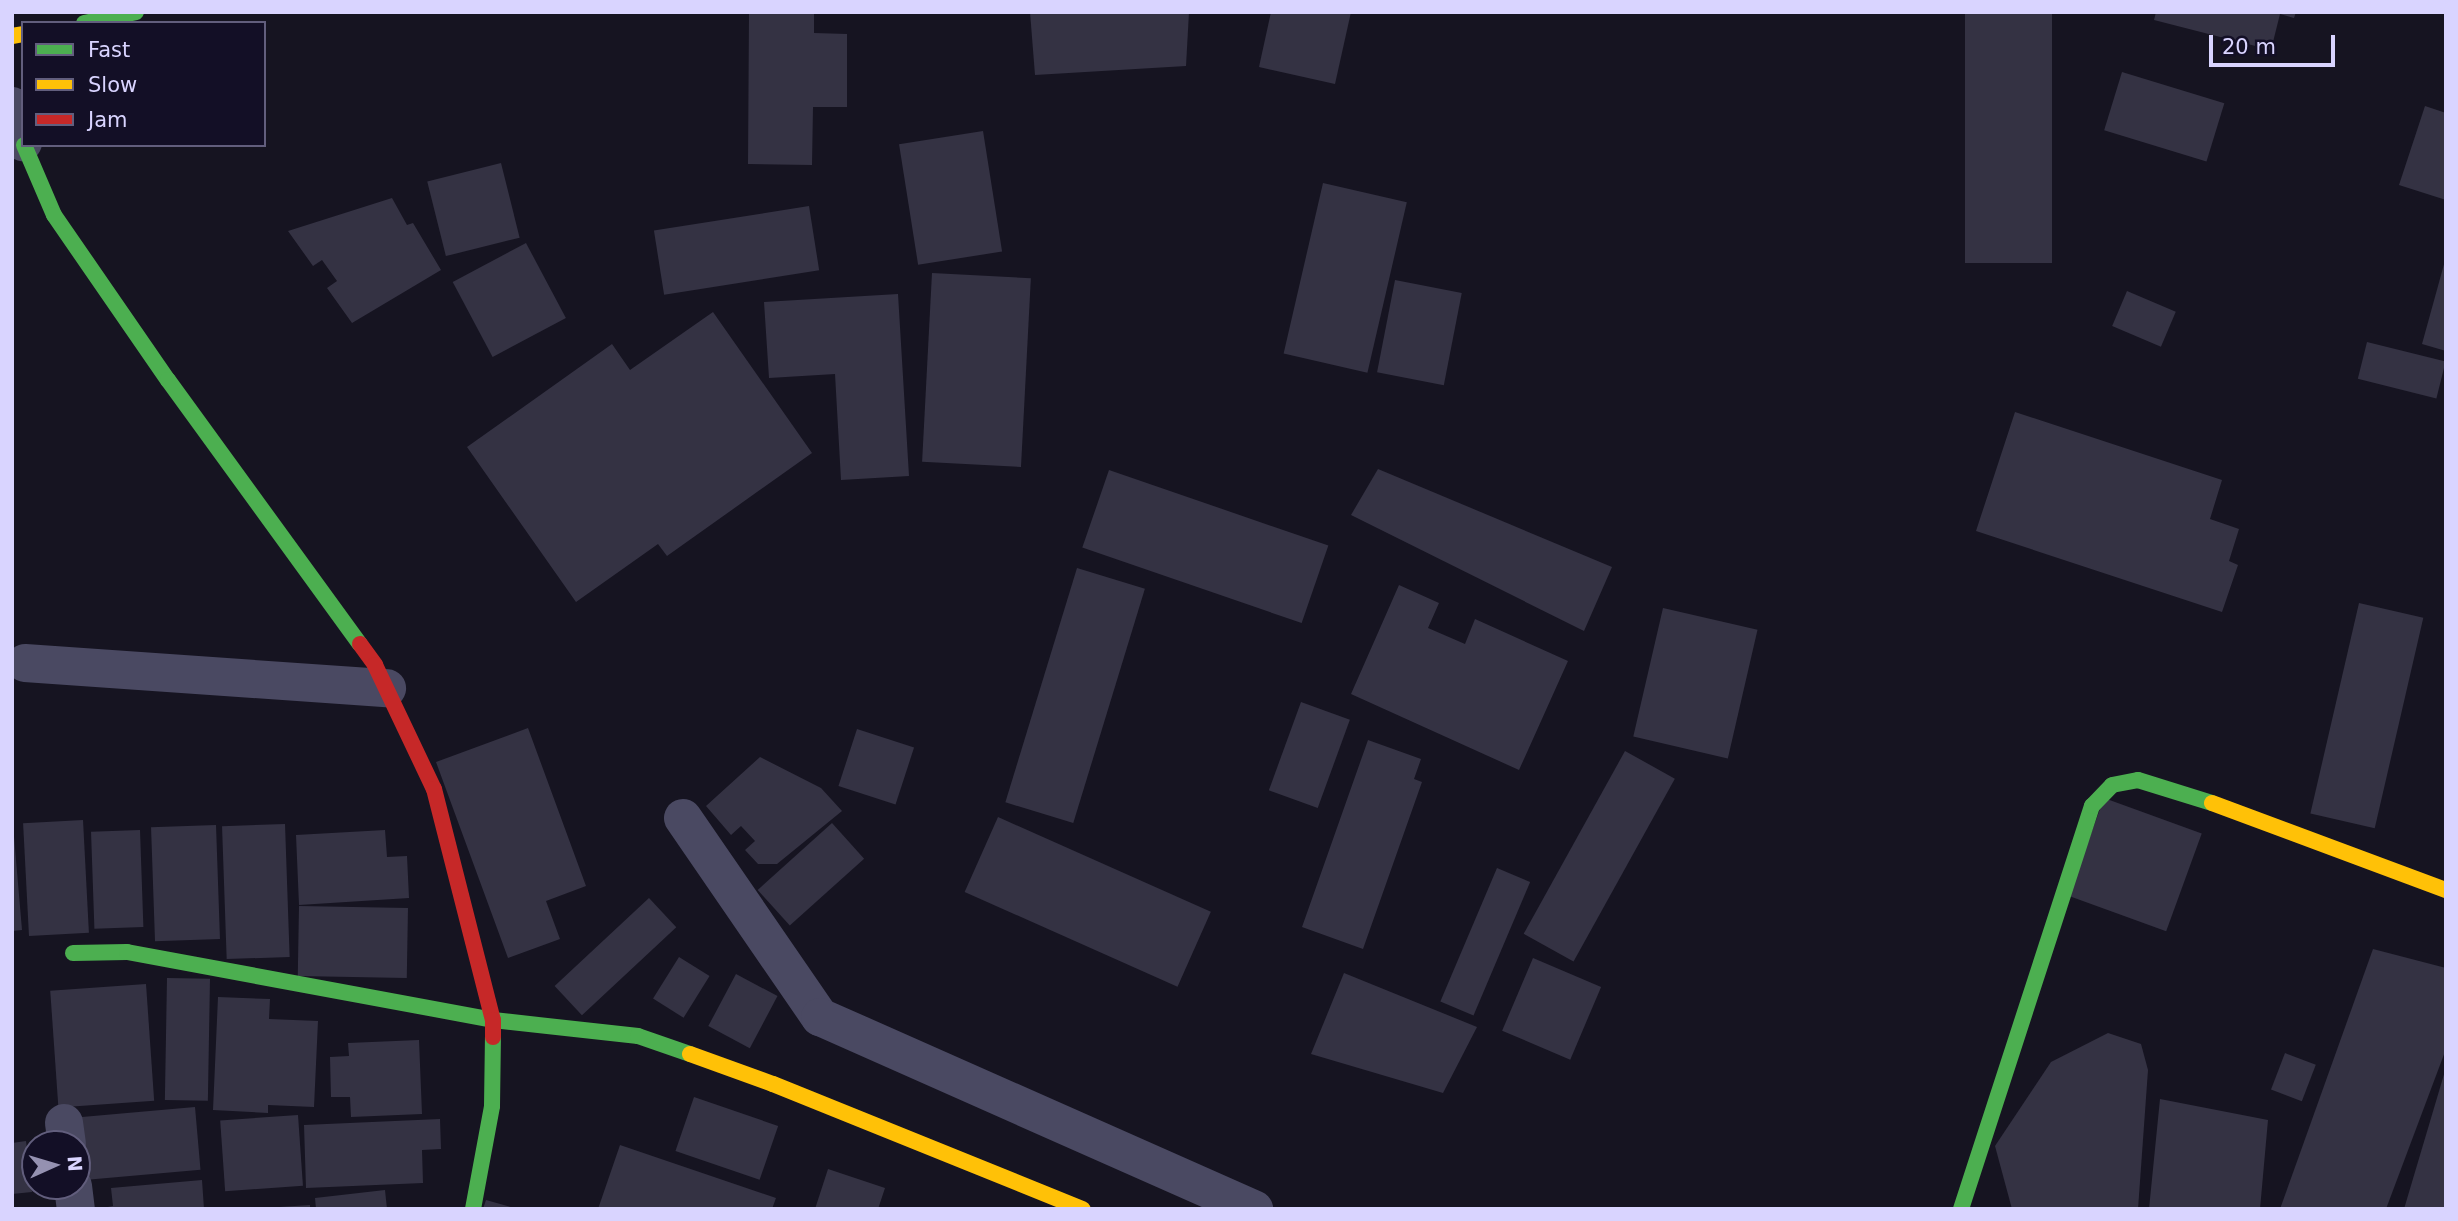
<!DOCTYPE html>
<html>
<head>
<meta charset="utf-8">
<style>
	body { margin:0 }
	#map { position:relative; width:2458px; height:1221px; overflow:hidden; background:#161421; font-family:"DejaVu Sans",sans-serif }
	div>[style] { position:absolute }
	.building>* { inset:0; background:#343243; transform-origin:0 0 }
	.street>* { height:38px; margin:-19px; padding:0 19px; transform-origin:19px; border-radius:19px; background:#4a4962 }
	.fast>* { height:16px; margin:-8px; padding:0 8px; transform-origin:8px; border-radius:8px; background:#4caf50 }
	.slow>* { height:16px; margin:-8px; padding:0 8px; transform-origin:8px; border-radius:8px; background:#ffc107 }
	.jam>* { height:16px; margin:-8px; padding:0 8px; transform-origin:8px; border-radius:8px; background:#c62828 }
	span { translate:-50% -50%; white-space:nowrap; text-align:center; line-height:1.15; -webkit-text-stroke:5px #130f26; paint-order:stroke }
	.frame { position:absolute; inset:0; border:14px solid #d9d4ff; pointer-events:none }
	.legend { position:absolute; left:21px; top:21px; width:245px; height:126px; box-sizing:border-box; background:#130f26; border:2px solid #625e7d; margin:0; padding:9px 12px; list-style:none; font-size:21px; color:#d9d4ff }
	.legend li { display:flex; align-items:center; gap:14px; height:35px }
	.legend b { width:35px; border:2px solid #625e7d }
	.north { position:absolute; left:21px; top:1130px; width:70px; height:70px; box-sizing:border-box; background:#130f26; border:2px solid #625e7d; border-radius:50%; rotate:86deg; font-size:19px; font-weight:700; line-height:28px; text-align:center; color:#d9d4ff }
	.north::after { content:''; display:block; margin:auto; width:24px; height:32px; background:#9591b1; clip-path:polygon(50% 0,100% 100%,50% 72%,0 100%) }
	.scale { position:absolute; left:2209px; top:35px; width:126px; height:32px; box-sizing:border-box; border:4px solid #d9d4ff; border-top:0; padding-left:9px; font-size:21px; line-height:24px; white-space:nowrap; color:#d9d4ff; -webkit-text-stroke:5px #130f26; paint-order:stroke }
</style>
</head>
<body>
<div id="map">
	<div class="building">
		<div style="clip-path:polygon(749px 12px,814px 12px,814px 33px,847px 34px,847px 107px,813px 107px,812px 165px,748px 164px)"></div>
		<div style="clip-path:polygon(1030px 12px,1189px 12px,1186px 66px,1035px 75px)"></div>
		<div style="clip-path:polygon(1271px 12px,1351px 12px,1335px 84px,1259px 67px)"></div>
		<div style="left:1965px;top:12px;width:87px;height:251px"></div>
		<div style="clip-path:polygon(2156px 12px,2296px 12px,2294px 18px,2280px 14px,2271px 50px,2154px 20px)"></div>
		<div style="left:2122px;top:72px;width:107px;height:61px;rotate:17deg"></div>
		<div style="clip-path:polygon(2425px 106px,2446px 113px,2446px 200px,2399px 185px)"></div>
		<div style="left:983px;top:131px;width:122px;height:85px;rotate:81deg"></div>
		<div style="left:501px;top:163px;width:77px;height:76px;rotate:76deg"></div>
		<div style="left:1323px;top:183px;width:86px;height:175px;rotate:13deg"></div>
		<div style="clip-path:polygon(392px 198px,407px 225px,413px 223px,441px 270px,352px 323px,327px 288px,337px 281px,322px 260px,313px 266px,288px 231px)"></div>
		<div style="left:809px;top:206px;width:65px;height:157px;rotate:81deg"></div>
		<div style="left:526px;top:243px;width:85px;height:83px;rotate:62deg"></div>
		<div style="clip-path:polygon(2446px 257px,2446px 351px,2422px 344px)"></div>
		<div style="left:932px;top:273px;width:99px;height:189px;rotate:3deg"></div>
		<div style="left:1395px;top:280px;width:68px;height:94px;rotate:11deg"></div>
		<div style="left:2127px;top:291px;width:53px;height:38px;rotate:23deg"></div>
		<div style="clip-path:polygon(898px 294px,909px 476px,841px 480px,835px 374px,769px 378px,764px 302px)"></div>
		<div style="clip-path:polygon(713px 312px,812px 453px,667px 556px,658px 544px,576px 602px,467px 447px,612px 344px,630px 370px)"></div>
		<div style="left:2367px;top:342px;width:81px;height:38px;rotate:14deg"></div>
		<div style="clip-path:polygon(2015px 412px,2222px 480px,2210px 519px,2239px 529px,2229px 561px,2238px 565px,2222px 612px,1976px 531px)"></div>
		<div style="clip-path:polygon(1378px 469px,1612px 567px,1584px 631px,1351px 515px)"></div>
		<div style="left:1109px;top:470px;width:232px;height:82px;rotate:19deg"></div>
		<div style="left:1077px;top:568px;width:71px;height:245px;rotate:17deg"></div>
		<div style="clip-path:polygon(1399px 585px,1439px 603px,1428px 628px,1465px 644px,1475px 619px,1568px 661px,1519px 770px,1351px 694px)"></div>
		<div style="left:2359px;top:603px;width:66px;height:216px;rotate:13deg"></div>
		<div style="left:1663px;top:608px;width:97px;height:132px;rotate:13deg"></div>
		<div style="left:1301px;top:702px;width:52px;height:94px;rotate:20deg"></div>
		<div style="clip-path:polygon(528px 728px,586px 886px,546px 901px,560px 939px,508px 958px,436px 762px)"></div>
		<div style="left:857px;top:729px;width:60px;height:60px;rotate:18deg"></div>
		<div style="clip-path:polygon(1368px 740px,1421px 759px,1414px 779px,1422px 782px,1363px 949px,1302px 927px)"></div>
		<div style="left:1625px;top:751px;width:57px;height:209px;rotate:29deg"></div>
		<div style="clip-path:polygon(760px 757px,821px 788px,842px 811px,777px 864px,758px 864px,745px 850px,755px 841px,741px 826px,731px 835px,706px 806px)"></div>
		<div style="left:2104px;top:798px;width:104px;height:104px;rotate:20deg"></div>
		<div style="clip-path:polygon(12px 813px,22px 930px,12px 931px)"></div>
		<div style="left:998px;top:817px;width:233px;height:82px;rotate:24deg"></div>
		<div style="left:83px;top:820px;width:113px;height:60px;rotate:87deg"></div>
		<div style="left:832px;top:823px;width:48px;height:100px;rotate:48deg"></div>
		<div style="left:285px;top:824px;width:133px;height:63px;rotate:88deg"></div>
		<div style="left:216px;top:825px;width:114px;height:65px;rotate:88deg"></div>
		<div style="left:140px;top:830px;width:97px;height:49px;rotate:88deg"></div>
		<div style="clip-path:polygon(385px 830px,387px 857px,407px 856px,409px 898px,299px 905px,296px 835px)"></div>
		<div style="left:1497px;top:868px;width:36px;height:145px;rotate:23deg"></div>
		<div style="left:649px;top:898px;width:40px;height:129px;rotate:47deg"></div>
		<div style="left:299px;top:906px;width:109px;height:70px;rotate:1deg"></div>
		<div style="clip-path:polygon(2373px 949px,2446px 968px,2446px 1049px,2386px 1209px,2280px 1209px)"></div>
		<div style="left:679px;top:957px;width:36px;height:49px;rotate:32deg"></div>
		<div style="left:1533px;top:958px;width:74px;height:79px;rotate:23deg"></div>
		<div style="clip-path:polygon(1344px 973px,1477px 1027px,1443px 1093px,1311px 1054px)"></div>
		<div style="left:736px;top:974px;width:47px;height:59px;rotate:28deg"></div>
		<div style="left:167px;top:978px;width:43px;height:122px;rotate:1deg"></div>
		<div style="left:146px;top:984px;width:117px;height:96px;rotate:86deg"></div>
		<div style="clip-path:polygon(218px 997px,270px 999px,269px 1019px,318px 1021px,314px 1107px,268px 1105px,268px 1113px,213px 1110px)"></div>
		<div style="clip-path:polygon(2108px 1033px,2141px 1044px,2148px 1070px,2138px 1209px,2012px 1209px,1995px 1146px,2051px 1062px)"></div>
		<div style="clip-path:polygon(419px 1040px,422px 1114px,351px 1117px,350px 1097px,331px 1097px,330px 1057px,349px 1056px,348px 1043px)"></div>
		<div style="left:2285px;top:1053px;width:33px;height:39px;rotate:21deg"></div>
		<div style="clip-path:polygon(2445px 1071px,2446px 1209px,2404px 1209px)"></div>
		<div style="left:694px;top:1097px;width:89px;height:57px;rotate:19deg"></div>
		<div style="clip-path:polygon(2160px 1099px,2268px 1120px,2260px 1209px,2149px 1209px)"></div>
		<div style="left:195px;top:1107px;width:63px;height:122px;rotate:85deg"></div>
		<div style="left:298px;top:1115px;width:71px;height:78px;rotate:86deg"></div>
		<div style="clip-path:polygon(440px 1119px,441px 1149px,422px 1150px,423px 1183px,306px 1188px,304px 1125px)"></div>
		<div style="clip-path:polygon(26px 1141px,32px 1192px,12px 1194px,12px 1143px)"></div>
		<div style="clip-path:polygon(620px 1145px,776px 1198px,772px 1209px,598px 1209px)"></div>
		<div style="clip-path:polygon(828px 1169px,885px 1188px,878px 1209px,815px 1209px)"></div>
		<div style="clip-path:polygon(202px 1180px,204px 1209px,97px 1209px,113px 1206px,111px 1188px)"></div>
		<div style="clip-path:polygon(385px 1190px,387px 1209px,316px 1209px,315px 1198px)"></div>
		<div style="clip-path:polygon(486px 1200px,514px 1208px,514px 1209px,483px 1209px)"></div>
		<div style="clip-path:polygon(310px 1205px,310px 1209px,279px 1209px,279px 1207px)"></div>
	</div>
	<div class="street">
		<div style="left:12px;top:106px;width:38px;rotate:73deg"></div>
		<div style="left:25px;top:663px;width:363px;rotate:4deg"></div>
		<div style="left:683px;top:818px;width:242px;rotate:55.5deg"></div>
		<div style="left:820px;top:1017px;width:475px;rotate:23.9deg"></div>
		<div style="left:64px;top:1123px;width:21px;rotate:82deg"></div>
		<div style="left:73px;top:1186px;width:23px;rotate:83deg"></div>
	</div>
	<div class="fast">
		<div style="left:84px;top:23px;width:53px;rotate:-11.9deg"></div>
		<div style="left:24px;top:145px;width:76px;rotate:66.8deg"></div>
		<div style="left:54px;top:215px;width:201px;rotate:55.4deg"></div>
		<div style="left:168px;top:380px;width:326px;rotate:54deg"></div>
		<div style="left:73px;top:953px;width:54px;rotate:-1.1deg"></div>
		<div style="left:127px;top:952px;width:372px;rotate:10.5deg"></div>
		<div style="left:493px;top:1020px;width:146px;rotate:6.3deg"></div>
		<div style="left:638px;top:1036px;width:55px;rotate:19.1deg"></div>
		<div style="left:473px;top:1209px;width:105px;rotate:-79.5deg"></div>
		<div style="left:492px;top:1106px;width:69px;rotate:-89.2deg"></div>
		<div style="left:1961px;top:1209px;width:424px;rotate:-72deg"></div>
		<div style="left:2092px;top:806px;width:29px;rotate:-46deg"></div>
		<div style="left:2112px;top:785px;width:26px;rotate:-11deg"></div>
		<div style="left:2138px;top:780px;width:77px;rotate:17.3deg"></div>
	</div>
	<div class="slow">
		<div style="left:12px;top:36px;width:11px;rotate:-10deg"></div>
		<div style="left:2212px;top:803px;width:250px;rotate:20.4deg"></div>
		<div style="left:690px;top:1054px;width:88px;rotate:19.9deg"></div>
		<div style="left:773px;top:1084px;width:334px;rotate:22deg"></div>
	</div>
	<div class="jam">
		<div style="left:360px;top:644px;width:26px;rotate:54deg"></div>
		<div style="left:375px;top:665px;width:137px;rotate:64.6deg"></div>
		<div style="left:434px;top:789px;width:238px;rotate:75.7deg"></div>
		<div style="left:493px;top:1020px;width:17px;rotate:90deg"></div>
	</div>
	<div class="frame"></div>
	<ul class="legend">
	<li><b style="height:9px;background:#4caf50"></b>Fast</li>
	<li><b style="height:9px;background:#ffc107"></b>Slow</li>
	<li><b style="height:9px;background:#c62828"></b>Jam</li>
	</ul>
	<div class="north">N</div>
	<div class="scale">20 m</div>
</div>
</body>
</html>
